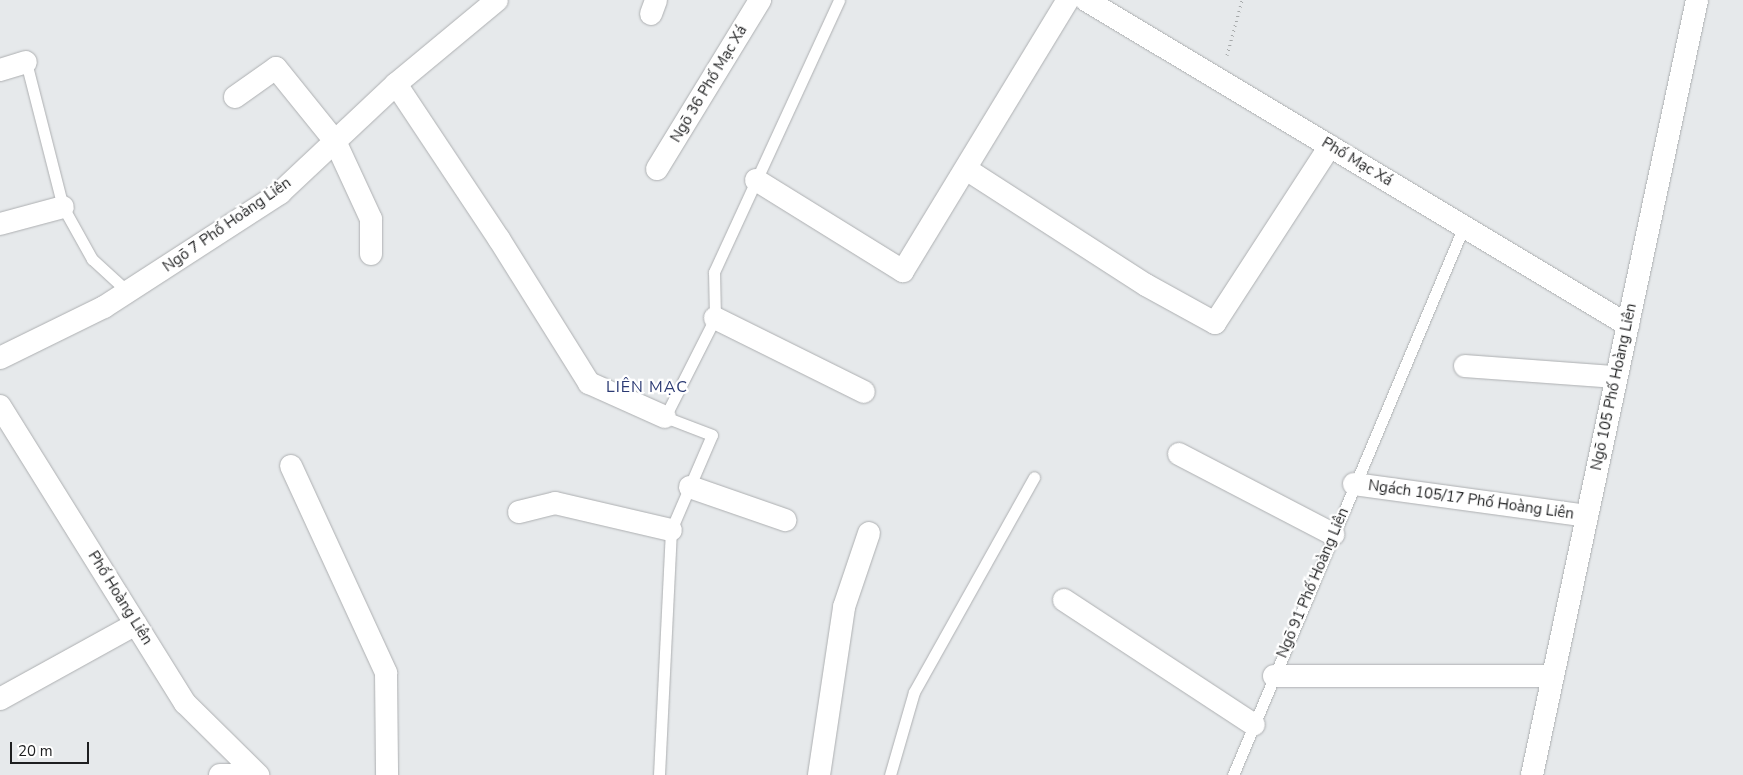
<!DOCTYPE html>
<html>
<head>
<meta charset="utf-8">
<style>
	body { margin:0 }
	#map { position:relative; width:1743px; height:775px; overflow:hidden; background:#e6e9eb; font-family:"Nunito Sans",sans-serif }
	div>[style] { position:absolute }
	.path>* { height:3px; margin-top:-1.5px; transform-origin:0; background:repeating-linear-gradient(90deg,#a6a9aa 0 1px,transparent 0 5px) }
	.roads { filter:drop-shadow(0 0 1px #adafb1) drop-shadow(0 0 1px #adafb1) }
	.lane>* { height:11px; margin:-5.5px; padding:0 5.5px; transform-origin:5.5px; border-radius:5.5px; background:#fff }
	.street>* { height:22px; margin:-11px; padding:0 11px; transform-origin:11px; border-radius:11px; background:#fff }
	span { translate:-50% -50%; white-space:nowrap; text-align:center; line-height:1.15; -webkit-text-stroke:4.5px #fff; paint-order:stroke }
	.street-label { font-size:15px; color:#1e1f20 }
	.neighbourhood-label { font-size:16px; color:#2b3a73; letter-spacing:1px }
	.scale { position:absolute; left:10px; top:742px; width:79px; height:22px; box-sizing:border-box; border:2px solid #1e1f20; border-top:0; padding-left:6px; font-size:15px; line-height:18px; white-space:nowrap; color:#1e1f20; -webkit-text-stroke:4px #fff; paint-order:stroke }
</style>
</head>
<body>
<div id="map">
	<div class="path">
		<div style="left:1227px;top:55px;width:57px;rotate:-74.7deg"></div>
	</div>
	<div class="roads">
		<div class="lane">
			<div style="left:26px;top:62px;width:150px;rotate:75.7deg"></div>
			<div style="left:63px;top:207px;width:60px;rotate:60.9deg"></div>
			<div style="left:92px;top:259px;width:49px;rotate:42.5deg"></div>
			<div style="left:659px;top:775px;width:245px;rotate:-87.2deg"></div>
			<div style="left:671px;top:530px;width:103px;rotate:-66.7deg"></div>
			<div style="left:712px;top:435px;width:50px;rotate:-159deg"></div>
			<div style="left:665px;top:417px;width:111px;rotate:-63.2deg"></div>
			<div style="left:715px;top:318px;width:46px;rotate:-91.2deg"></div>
			<div style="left:714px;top:272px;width:299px;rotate:-65.3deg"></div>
			<div style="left:890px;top:775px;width:86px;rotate:-73.9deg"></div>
			<div style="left:914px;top:692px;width:246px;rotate:-60.8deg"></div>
			<div style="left:1233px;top:775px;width:596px;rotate:-67.18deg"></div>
		</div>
		<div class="street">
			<div style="left:1086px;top:0;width:632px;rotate:30.95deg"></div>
			<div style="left:651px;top:14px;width:15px;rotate:-70deg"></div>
			<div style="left:0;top:70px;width:27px;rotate:-17deg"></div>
			<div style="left:396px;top:84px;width:186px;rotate:56.4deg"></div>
			<div style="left:499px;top:239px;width:170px;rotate:58deg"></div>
			<div style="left:589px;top:383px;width:83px;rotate:24.1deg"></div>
			<div style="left:235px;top:97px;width:50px;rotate:-35.3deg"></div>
			<div style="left:276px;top:68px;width:94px;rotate:51.1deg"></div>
			<div style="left:335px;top:141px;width:86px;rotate:65.2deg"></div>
			<div style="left:371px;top:219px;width:35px;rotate:90deg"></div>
			<div style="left:657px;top:169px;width:198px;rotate:-58.6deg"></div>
			<div style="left:966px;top:169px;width:214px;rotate:32.8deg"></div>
			<div style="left:1146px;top:285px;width:79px;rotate:28.8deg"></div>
			<div style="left:1215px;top:323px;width:211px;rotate:-57deg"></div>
			<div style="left:756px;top:180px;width:173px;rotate:31.8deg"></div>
			<div style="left:903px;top:271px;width:317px;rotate:-58.7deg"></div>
			<div style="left:0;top:224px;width:65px;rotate:-15.1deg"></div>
			<div style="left:715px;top:318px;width:166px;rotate:26.4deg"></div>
			<div style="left:0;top:358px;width:116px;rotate:-26.1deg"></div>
			<div style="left:104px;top:307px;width:210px;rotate:-32.9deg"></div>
			<div style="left:280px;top:193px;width:159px;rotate:-43.2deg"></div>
			<div style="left:396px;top:84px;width:131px;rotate:-39.7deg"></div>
			<div style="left:1465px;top:366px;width:151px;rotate:4.2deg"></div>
			<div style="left:0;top:406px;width:350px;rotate:58.1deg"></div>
			<div style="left:185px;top:703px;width:103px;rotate:44.6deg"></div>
			<div style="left:1179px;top:454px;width:174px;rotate:27.5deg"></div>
			<div style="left:291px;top:466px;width:228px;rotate:65.3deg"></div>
			<div style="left:386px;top:673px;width:102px;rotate:89.4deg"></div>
			<div style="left:1354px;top:484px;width:235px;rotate:7.8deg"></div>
			<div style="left:690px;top:487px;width:101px;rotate:19.2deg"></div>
			<div style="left:519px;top:512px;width:37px;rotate:-14deg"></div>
			<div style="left:555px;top:503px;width:119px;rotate:13.1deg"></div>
			<div style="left:1064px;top:600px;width:227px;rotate:33.3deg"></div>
			<div style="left:1274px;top:676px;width:279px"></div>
			<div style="left:0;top:699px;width:155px;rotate:-28.9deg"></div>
			<div style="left:220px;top:775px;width:37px"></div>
			<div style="left:819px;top:775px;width:170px;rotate:-81.5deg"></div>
			<div style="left:844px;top:607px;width:78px;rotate:-71.3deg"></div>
			<div style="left:1532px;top:775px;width:792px;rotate:-77.98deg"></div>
		</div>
	</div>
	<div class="street-label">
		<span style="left:709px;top:84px;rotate:-59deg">Ngõ 36 Phố Mạc Xá</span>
		<span style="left:1357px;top:162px;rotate:31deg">Phố Mạc Xá</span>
		<span style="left:227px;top:225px;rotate:-35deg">Ngõ 7 Phố Hoàng Liên</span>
		<span style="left:1614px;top:387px;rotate:-78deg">Ngõ 105 Phố Hoàng Liên</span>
		<span style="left:1471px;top:500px;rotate:8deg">Ngách 105/17 Phố Hoàng Liên</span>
		<span style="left:1313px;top:583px;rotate:-67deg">Ngõ 91 Phố Hoàng Liên</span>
		<span style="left:120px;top:598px;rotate:58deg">Phố Hoàng Liên</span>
	</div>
	<div class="neighbourhood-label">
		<span style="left:647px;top:387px">LIÊN MẠC</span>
	</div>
	<div class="scale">20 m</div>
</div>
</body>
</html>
